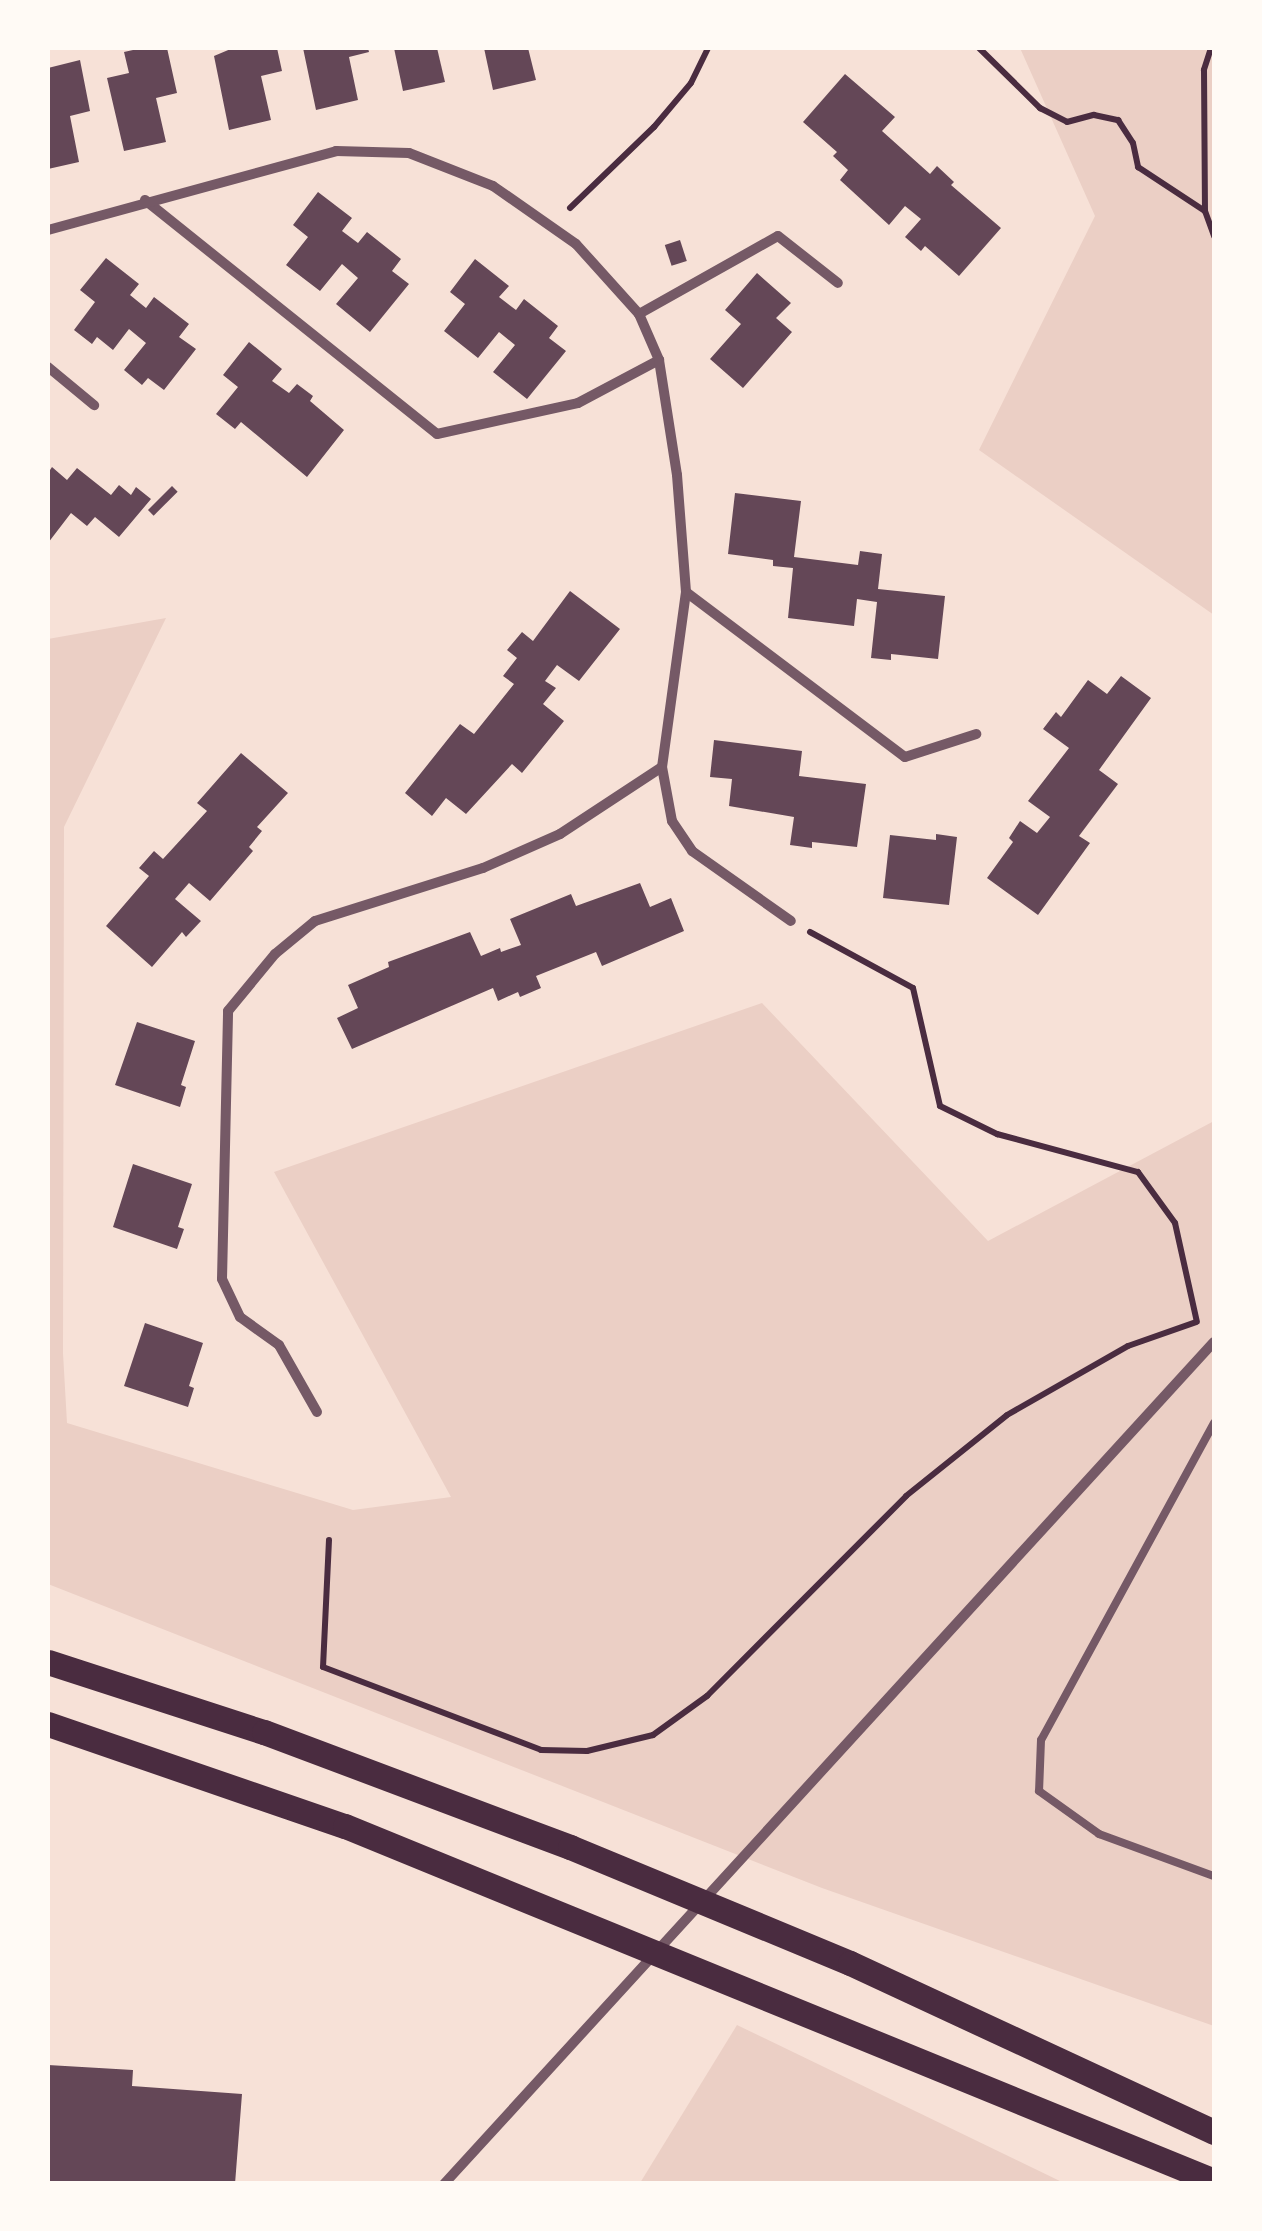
<!DOCTYPE html>
<html>
<head>
<meta charset="utf-8">
<style>
	body { margin:0 }
	#map { position:relative; width:1262px; height:2231px; overflow:hidden; background:#f7e1d7; font-family:"Golos Text",sans-serif }
	div>[style] { position:absolute }
	.green>* { inset:0; background:#ebcfc5 }
	.building>* { inset:0; background:#644757; transform-origin:0 0 }
	.path>* { height:6px; margin:-3px; padding:0 3px; transform-origin:3px; border-radius:3px; background:#4a2c40 }
	.service>* { height:8px; margin:-4px; padding:0 4px; transform-origin:4px; border-radius:4px; background:#755966 }
	.minor>* { height:10px; margin:-5px; padding:0 5px; transform-origin:5px; border-radius:5px; background:#755966 }
	.primary>* { height:25px; margin:-12.5px; padding:0 12.5px; transform-origin:12.5px; border-radius:12.5px; background:#4a2c40 }
	span { translate:-50% -50%; white-space:nowrap; text-align:center; line-height:1.15; -webkit-text-stroke:8px #fffaf5; paint-order:stroke }
	.frame { position:absolute; inset:0; border:50px solid #fffaf5; pointer-events:none }
</style>
</head>
<body>
<div id="map">
	<div class="green">
		<div style="clip-path:polygon(1020px 48px,1214px 48px,1214px 615px,979px 450px,1095px 216px)"></div>
		<div style="clip-path:polygon(166px 618px,64px 827px,63px 1353px,67px 1423px,353px 1510px,451px 1497px,274px 1172px,762px 1003px,988px 1241px,1214px 1121px,1214px 2026px,822px 1888px,48px 1584px,48px 639px)"></div>
		<div style="clip-path:polygon(737px 2025px,1064px 2183px,640px 2183px)"></div>
	</div>
	<div class="building">
		<div style="clip-path:polygon(142px 48px,167px 48px,177px 93px,156px 98px,166px 142px,124px 151px,107px 78px,129px 73px,124px 52px)"></div>
		<div style="clip-path:polygon(233px 48px,277px 48px,282px 71px,261px 76px,271px 120px,229px 130px,214px 56px)"></div>
		<div style="clip-path:polygon(303px 48px,368px 48px,369px 52px,349px 57px,358px 100px,316px 110px)"></div>
		<div style="clip-path:polygon(394px 48px,437px 48px,445px 82px,403px 91px)"></div>
		<div style="clip-path:polygon(484px 48px,528px 48px,536px 80px,493px 90px)"></div>
		<div style="clip-path:polygon(80px 60px,90px 111px,70px 116px,79px 162px,48px 169px,48px 68px)"></div>
		<div style="clip-path:polygon(845px 74px,895px 117px,882px 131px,930px 174px,937px 166px,954px 182px,951px 185px,1001px 228px,959px 276px,925px 246px,921px 251px,905px 237px,921px 219px,905px 206px,889px 225px,840px 180px,848px 170px,833px 156px,837px 152px,803px 122px)"></div>
		<div style="clip-path:polygon(318px 192px,352px 218px,342px 231px,358px 243px,367px 232px,401px 259px,392px 271px,409px 284px,370px 332px,336px 304px,358px 278px,342px 264px,320px 291px,286px 265px,308px 237px,293px 225px)"></div>
		<div style="left:680px;top:240px;width:22px;height:16px;rotate:72deg"></div>
		<div style="clip-path:polygon(106px 258px,139px 284px,130px 295px,146px 308px,154px 297px,189px 324px,179px 337px,196px 349px,164px 390px,148px 378px,142px 385px,124px 370px,146px 343px,129px 329px,113px 350px,97px 337px,92px 344px,74px 330px,95px 302px,80px 290px)"></div>
		<div style="clip-path:polygon(475px 259px,509px 286px,499px 297px,516px 310px,524px 299px,558px 326px,549px 338px,566px 351px,527px 399px,493px 372px,515px 345px,499px 332px,478px 358px,444px 331px,465px 304px,450px 292px)"></div>
		<div style="clip-path:polygon(757px 273px,791px 303px,776px 318px,792px 332px,743px 388px,710px 359px,741px 324px,725px 310px)"></div>
		<div style="clip-path:polygon(249px 342px,282px 369px,272px 381px,289px 393px,297px 384px,313px 396px,310px 401px,344px 430px,307px 477px,241px 422px,235px 429px,216px 414px,238px 387px,223px 375px)"></div>
		<div style="clip-path:polygon(52px 467px,67px 480px,77px 468px,111px 495px,119px 485px,131px 495px,136px 487px,151px 499px,119px 537px,95px 517px,87px 526px,71px 513px,48px 543px,48px 473px)"></div>
		<div style="left:172px;top:486px;width:8px;height:34px;rotate:45deg"></div>
		<div style="clip-path:polygon(735px 493px,801px 501px,794px 557px,858px 565px,860px 551px,882px 554px,878px 589px,945px 596px,938px 659px,891px 654px,891px 660px,871px 658px,877px 602px,857px 599px,854px 626px,788px 618px,793px 568px,773px 566px,773px 560px,728px 554px)"></div>
		<div style="clip-path:polygon(570px 591px,620px 629px,579px 681px,557px 665px,545px 681px,556px 688px,543px 704px,564px 721px,522px 773px,512px 764px,466px 814px,446px 798px,432px 816px,405px 793px,460px 724px,474px 734px,514px 684px,503px 676px,517px 658px,507px 650px,522px 632px,533px 641px)"></div>
		<div style="clip-path:polygon(1121px 676px,1151px 698px,1099px 770px,1118px 784px,1079px 836px,1090px 843px,1038px 915px,987px 878px,1013px 842px,1009px 838px,1020px 821px,1037px 833px,1050px 817px,1028px 801px,1069px 748px,1043px 729px,1056px 712px,1061px 717px,1088px 680px,1107px 694px)"></div>
		<div style="clip-path:polygon(714px 740px,802px 751px,799px 776px,866px 784px,857px 847px,812px 842px,812px 848px,790px 845px,794px 817px,729px 806px,732px 779px,710px 777px)"></div>
		<div style="clip-path:polygon(241px 753px,288px 793px,257px 827px,262px 831px,249px 847px,253px 851px,210px 901px,189px 883px,175px 899px,201px 921px,186px 937px,182px 932px,152px 967px,106px 926px,149px 876px,139px 868px,154px 851px,163px 859px,207px 811px,197px 803px)"></div>
		<div style="clip-path:polygon(936px 834px,957px 837px,949px 905px,883px 898px,890px 835px,936px 840px)"></div>
		<div style="clip-path:polygon(640px 883px,650px 907px,671px 898px,684px 931px,602px 966px,596px 952px,536px 976px,541px 988px,520px 997px,518px 992px,498px 1001px,493px 988px,352px 1049px,337px 1018px,358px 1008px,348px 985px,389px 967px,388px 962px,470px 932px,481px 956px,500px 948px,501px 952px,521px 945px,510px 919px,571px 894px,576px 906px)"></div>
		<div style="clip-path:polygon(137px 1022px,195px 1041px,181px 1085px,186px 1087px,180px 1107px,115px 1085px)"></div>
		<div style="clip-path:polygon(133px 1164px,192px 1184px,178px 1227px,184px 1229px,177px 1249px,113px 1227px)"></div>
		<div style="clip-path:polygon(145px 1323px,203px 1343px,189px 1386px,194px 1388px,188px 1407px,124px 1386px)"></div>
		<div style="clip-path:polygon(48px 2065px,133px 2070px,132px 2086px,242px 2094px,235px 2184px,48px 2184px)"></div>
	</div>
	<div class="path">
		<div style="left:979px;top:48px;width:86px;rotate:44.5deg"></div>
		<div style="left:1040px;top:108px;width:30px;rotate:27deg"></div>
		<div style="left:1067px;top:122px;width:28px;rotate:-15deg"></div>
		<div style="left:1094px;top:115px;width:25px;rotate:12deg"></div>
		<div style="left:1118px;top:120px;width:27px;rotate:57deg"></div>
		<div style="left:1133px;top:143px;width:25px;rotate:78deg"></div>
		<div style="left:1138px;top:167px;width:80px;rotate:33.3deg"></div>
		<div style="left:1211px;top:48px;width:23px;rotate:108deg"></div>
		<div style="left:1204px;top:70px;width:141px;rotate:89.6deg"></div>
		<div style="left:1205px;top:211px;width:27px;rotate:70deg"></div>
		<div style="left:570px;top:208px;width:117px;rotate:-44deg"></div>
		<div style="left:654px;top:127px;width:57px;rotate:-49.9deg"></div>
		<div style="left:691px;top:83px;width:39px;rotate:-64deg"></div>
		<div style="left:810px;top:932px;width:117px;rotate:28.5deg"></div>
		<div style="left:913px;top:988px;width:121px;rotate:77.1deg"></div>
		<div style="left:940px;top:1106px;width:64px;rotate:26.2deg"></div>
		<div style="left:997px;top:1134px;width:146px;rotate:15.1deg"></div>
		<div style="left:1138px;top:1172px;width:63px;rotate:54deg"></div>
		<div style="left:1175px;top:1223px;width:101px;rotate:77.5deg"></div>
		<div style="left:329px;top:1540px;width:127px;rotate:92.7deg"></div>
		<div style="left:323px;top:1667px;width:233px;rotate:20.8deg"></div>
		<div style="left:541px;top:1750px;width:46px;rotate:1.2deg"></div>
		<div style="left:587px;top:1751px;width:68px;rotate:-13.6deg"></div>
		<div style="left:653px;top:1735px;width:67px;rotate:-35.8deg"></div>
		<div style="left:707px;top:1696px;width:282px;rotate:-45.1deg"></div>
		<div style="left:906px;top:1496px;width:129px;rotate:-38.7deg"></div>
		<div style="left:1007px;top:1415px;width:139px;rotate:-29.7deg"></div>
		<div style="left:1128px;top:1346px;width:72px;rotate:-19.4deg"></div>
	</div>
	<div class="service">
		<div style="left:1214px;top:1423px;width:361px;rotate:118.6deg"></div>
		<div style="left:1041px;top:1740px;width:51px;rotate:92.2deg"></div>
		<div style="left:1039px;top:1791px;width:74px;rotate:35.6deg"></div>
		<div style="left:1099px;top:1834px;width:122px;rotate:20.1deg"></div>
	</div>
	<div class="minor">
		<div style="left:145px;top:200px;width:374px;rotate:38.7deg"></div>
		<div style="left:437px;top:434px;width:144px;rotate:-12.4deg"></div>
		<div style="left:578px;top:403px;width:92px;rotate:-28deg"></div>
		<div style="left:48px;top:230px;width:299px;rotate:-15.3deg"></div>
		<div style="left:336px;top:151px;width:73px;rotate:1.6deg"></div>
		<div style="left:409px;top:153px;width:90px;rotate:21.4deg"></div>
		<div style="left:493px;top:186px;width:101px;rotate:34.9deg"></div>
		<div style="left:576px;top:244px;width:94px;rotate:48deg"></div>
		<div style="left:639px;top:314px;width:50px;rotate:66.5deg"></div>
		<div style="left:659px;top:360px;width:116px;rotate:81.1deg"></div>
		<div style="left:677px;top:475px;width:117px;rotate:85.6deg"></div>
		<div style="left:686px;top:592px;width:177px;rotate:97.8deg"></div>
		<div style="left:662px;top:767px;width:55px;rotate:79.5deg"></div>
		<div style="left:672px;top:821px;width:36px;rotate:56deg"></div>
		<div style="left:692px;top:851px;width:121px;rotate:35.3deg"></div>
		<div style="left:639px;top:314px;width:159px;rotate:-29.3deg"></div>
		<div style="left:778px;top:236px;width:76px;rotate:38.1deg"></div>
		<div style="left:48px;top:367px;width:60px;rotate:39.6deg"></div>
		<div style="left:686px;top:592px;width:274px;rotate:37deg"></div>
		<div style="left:905px;top:757px;width:75px;rotate:-17.9deg"></div>
		<div style="left:317px;top:1412px;width:77px;rotate:-119.6deg"></div>
		<div style="left:279px;top:1345px;width:48px;rotate:-144.3deg"></div>
		<div style="left:240px;top:1317px;width:42px;rotate:-115.3deg"></div>
		<div style="left:222px;top:1279px;width:268px;rotate:-88.7deg"></div>
		<div style="left:228px;top:1011px;width:74px;rotate:-50.5deg"></div>
		<div style="left:275px;top:954px;width:52px;rotate:-39.5deg"></div>
		<div style="left:315px;top:921px;width:176px;rotate:-17.5deg"></div>
		<div style="left:483px;top:868px;width:84px;rotate:-23.8deg"></div>
		<div style="left:560px;top:834px;width:122px;rotate:-33.3deg"></div>
		<div style="left:444px;top:2184px;width:1141px;rotate:-47.56deg"></div>
	</div>
	<div class="primary">
		<div style="left:48px;top:1662px;width:227px;rotate:18deg"></div>
		<div style="left:264px;top:1732px;width:327px;rotate:20.6deg"></div>
		<div style="left:570px;top:1847px;width:303px;rotate:22.5deg"></div>
		<div style="left:850px;top:1963px;width:401px;rotate:24.9deg"></div>
		<div style="left:48px;top:1724px;width:314px;rotate:19deg"></div>
		<div style="left:345px;top:1826px;width:939px;rotate:22.22deg"></div>
	</div>
	<div class="frame"></div>
</div>
</body>
</html>
